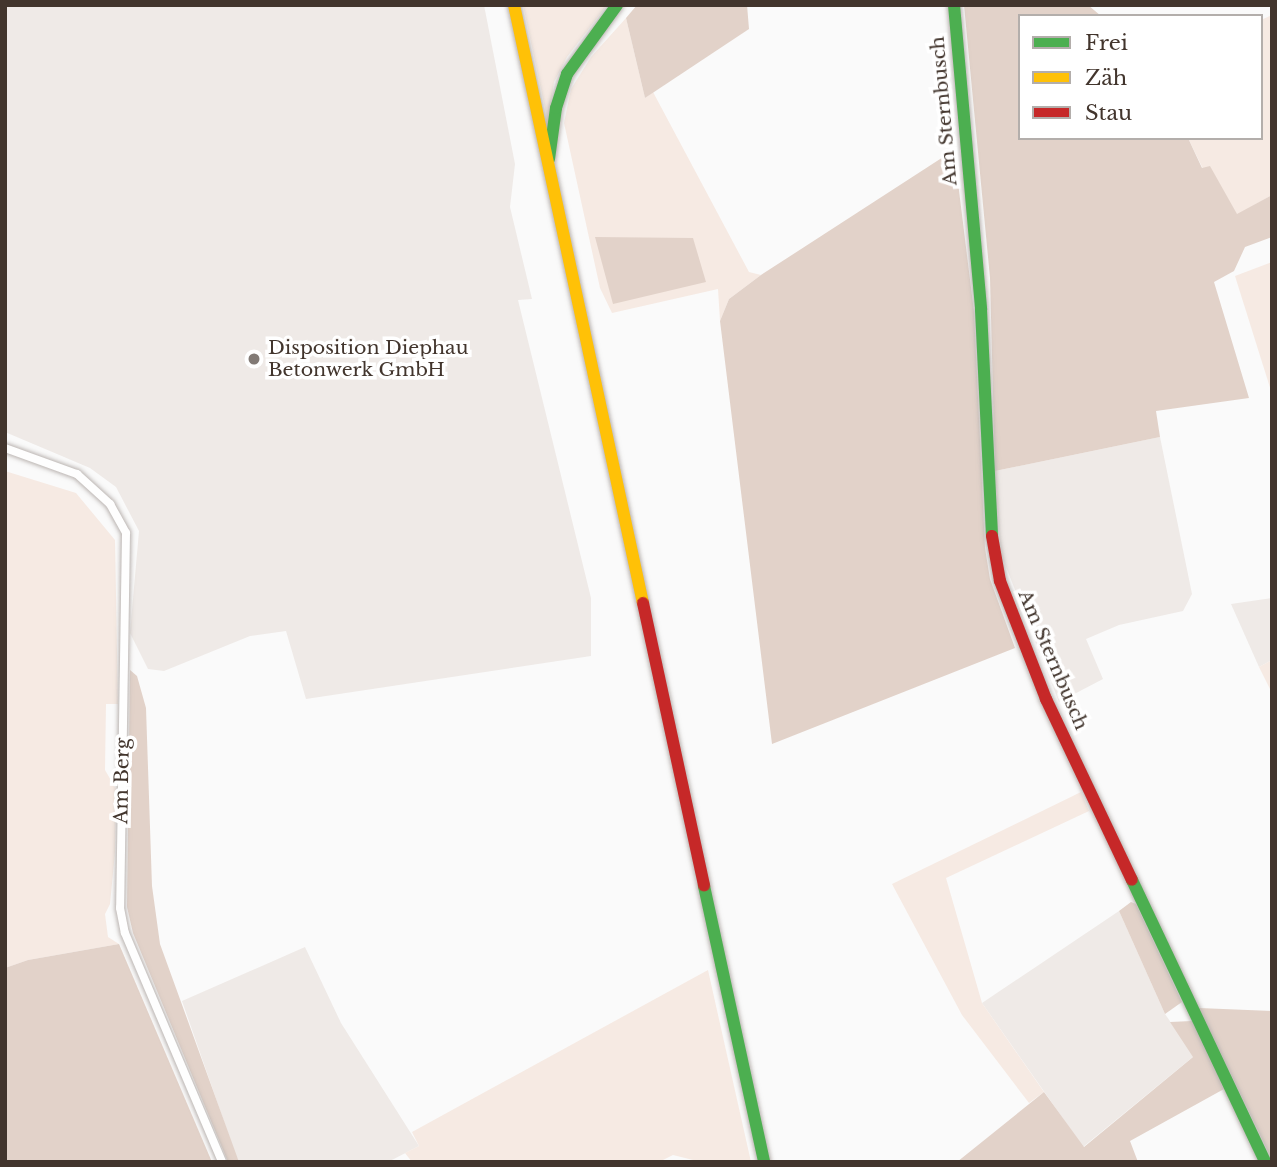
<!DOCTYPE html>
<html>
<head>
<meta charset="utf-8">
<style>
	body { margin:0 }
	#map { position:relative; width:1277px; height:1167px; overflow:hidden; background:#fafafa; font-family:"Libre Baskerville",serif }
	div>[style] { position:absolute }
	.built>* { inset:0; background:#efeae7 }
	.green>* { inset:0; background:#f6eae3 }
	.forest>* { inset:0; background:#e2d2c9 }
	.roads { filter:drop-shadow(0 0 2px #bbb5b2) drop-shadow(0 0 2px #bbb5b2) }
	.street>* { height:8px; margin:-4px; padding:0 4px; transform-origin:4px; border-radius:4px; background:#fefefe }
	.fast>* { height:12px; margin:-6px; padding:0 6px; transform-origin:6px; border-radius:6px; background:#4caf50 }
	.slow>* { height:12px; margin:-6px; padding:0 6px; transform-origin:6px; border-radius:6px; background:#ffc107 }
	.jam>* { height:12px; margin:-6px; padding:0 6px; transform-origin:6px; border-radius:6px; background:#c62828 }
	.dots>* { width:19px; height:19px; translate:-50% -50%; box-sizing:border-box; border:4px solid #fff; border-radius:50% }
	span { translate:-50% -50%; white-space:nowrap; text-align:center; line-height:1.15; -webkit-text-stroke:7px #fff; paint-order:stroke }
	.street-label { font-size:19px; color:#42352d }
	.poi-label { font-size:19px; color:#42352d }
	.left { translate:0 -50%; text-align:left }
	.frame { position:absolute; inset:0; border:7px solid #42352d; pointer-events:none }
	.legend { position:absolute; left:1018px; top:14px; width:245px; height:126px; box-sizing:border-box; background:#fff; border:2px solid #b3aeab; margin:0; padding:9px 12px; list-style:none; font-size:21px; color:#42352d }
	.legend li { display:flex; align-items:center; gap:14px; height:35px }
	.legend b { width:35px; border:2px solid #b3aeab }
</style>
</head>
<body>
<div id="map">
	<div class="built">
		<div style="clip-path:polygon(5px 5px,484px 5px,515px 164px,510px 207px,532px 299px,518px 300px,591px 598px,591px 656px,306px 699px,286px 631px,250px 636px,164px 671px,148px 669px,130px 633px,139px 531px,116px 487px,90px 468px,5px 432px)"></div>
		<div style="clip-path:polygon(1160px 437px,1192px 594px,1183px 611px,1119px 625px,1086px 639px,1103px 679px,1059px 702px,1001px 554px,995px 471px)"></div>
		<div style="clip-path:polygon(1272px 598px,1272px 660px,1259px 667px,1231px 604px)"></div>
		<div style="clip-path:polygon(1119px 911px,1165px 1014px,1194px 1056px,1083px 1147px,982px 1003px)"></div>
		<div style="clip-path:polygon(305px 947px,341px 1023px,419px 1146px,388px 1162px,239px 1162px,235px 1153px,182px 1001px)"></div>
	</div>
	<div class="green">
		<div style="clip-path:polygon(523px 5px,607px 5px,567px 57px,554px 82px,548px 122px)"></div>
		<div style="clip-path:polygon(1272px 15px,1272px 195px,1237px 215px,1210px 167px,1203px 169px,1188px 138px,1261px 138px,1261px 20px)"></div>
		<div style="clip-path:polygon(626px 18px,645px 98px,653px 92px,749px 272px,761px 275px,729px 299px,720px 321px,718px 289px,612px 313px,600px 288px,564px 123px,571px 89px,591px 57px)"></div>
		<div style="clip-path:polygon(1272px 262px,1272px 394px,1235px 276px)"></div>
		<div style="clip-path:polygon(5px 471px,76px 493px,115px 540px,118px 704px,106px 704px,105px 770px,116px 789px,115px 852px,110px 904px,105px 914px,108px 937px,119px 944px,28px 960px,5px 968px)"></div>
		<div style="clip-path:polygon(1272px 660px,1272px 693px,1259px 667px)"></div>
		<div style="clip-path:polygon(1081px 792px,1089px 811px,946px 878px,982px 1003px,1044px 1092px,1029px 1103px,962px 1015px,892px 884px)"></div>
		<div style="clip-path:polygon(708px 970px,751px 1162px,701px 1162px,673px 1155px,659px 1162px,412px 1162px,405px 1153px,419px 1146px,412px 1132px)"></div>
	</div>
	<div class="forest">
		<div style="clip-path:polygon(637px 5px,747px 5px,749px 29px,645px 98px,626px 18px)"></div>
		<div style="clip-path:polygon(964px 5px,1088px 5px,1101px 16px,1020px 16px,1020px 138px,1188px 138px,1202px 168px,1210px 166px,1237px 214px,1272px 195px,1272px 237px,1245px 247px,1234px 271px,1214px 282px,1249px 398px,1156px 411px,1160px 437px,995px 471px,990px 278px)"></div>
		<div style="clip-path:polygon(954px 150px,974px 312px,985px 548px,990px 579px,1015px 648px,772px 744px,720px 321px,729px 299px,761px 275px)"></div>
		<div style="clip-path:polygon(595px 237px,693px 238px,706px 282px,613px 304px)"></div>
		<div style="clip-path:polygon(130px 670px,137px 676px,146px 708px,152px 886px,160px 944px,239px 1162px,228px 1162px,133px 933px,127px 907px)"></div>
		<div style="clip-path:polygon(1131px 902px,1136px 904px,1182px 1002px,1165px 1014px,1119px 911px)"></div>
		<div style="clip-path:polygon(119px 944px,212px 1162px,5px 1162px,5px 968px,28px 960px)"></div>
		<div style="clip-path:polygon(1199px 1008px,1272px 1011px,1272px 1160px)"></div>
		<div style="clip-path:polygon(1192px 1021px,1224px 1089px,1130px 1141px,1138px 1162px,957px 1162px,1044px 1092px,1084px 1147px,1193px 1057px,1170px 1022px)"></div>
	</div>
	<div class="roads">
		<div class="street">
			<div style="left:5px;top:448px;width:77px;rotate:19.9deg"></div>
			<div style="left:77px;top:474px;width:45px;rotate:42.3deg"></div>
			<div style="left:110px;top:504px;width:33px;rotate:61deg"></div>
			<div style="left:126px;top:533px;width:375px;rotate:90.9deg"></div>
			<div style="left:120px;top:908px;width:25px;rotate:79deg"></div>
			<div style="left:125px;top:933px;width:249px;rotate:67deg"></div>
		</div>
		<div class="fast">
			<div style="left:954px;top:5px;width:306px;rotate:84.9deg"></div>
			<div style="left:981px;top:310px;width:226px;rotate:87.2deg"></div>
			<div style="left:549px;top:159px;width:51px;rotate:-82.2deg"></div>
			<div style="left:556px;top:108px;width:36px;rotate:-72deg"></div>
			<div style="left:567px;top:74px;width:85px;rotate:-54.1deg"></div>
			<div style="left:1132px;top:880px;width:312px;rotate:64.7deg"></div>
			<div style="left:704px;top:886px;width:282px;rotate:77.7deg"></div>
		</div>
		<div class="slow">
			<div style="left:514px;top:5px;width:612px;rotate:77.83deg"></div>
		</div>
		<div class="jam">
			<div style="left:992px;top:536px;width:46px;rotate:79.9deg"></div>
			<div style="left:1000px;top:581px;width:127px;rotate:68.7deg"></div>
			<div style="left:1046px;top:699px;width:200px;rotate:64.6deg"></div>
			<div style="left:643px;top:603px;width:289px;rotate:77.8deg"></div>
		</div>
	</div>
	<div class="dots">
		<div style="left:254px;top:359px;background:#827a75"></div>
	</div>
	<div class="street-label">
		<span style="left:944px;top:111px;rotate:-95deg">Am Sternbusch</span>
		<span style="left:1053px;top:660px;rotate:67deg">Am Sternbusch</span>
		<span style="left:122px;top:781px;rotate:-89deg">Am Berg</span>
	</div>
	<div class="poi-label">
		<span class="left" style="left:268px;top:359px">Disposition Diephau<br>Betonwerk GmbH</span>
	</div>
	<div class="frame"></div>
	<ul class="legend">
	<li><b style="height:9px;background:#4caf50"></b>Frei</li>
	<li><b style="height:9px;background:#ffc107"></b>Zäh</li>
	<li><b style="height:9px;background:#c62828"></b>Stau</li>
	</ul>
</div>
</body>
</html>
